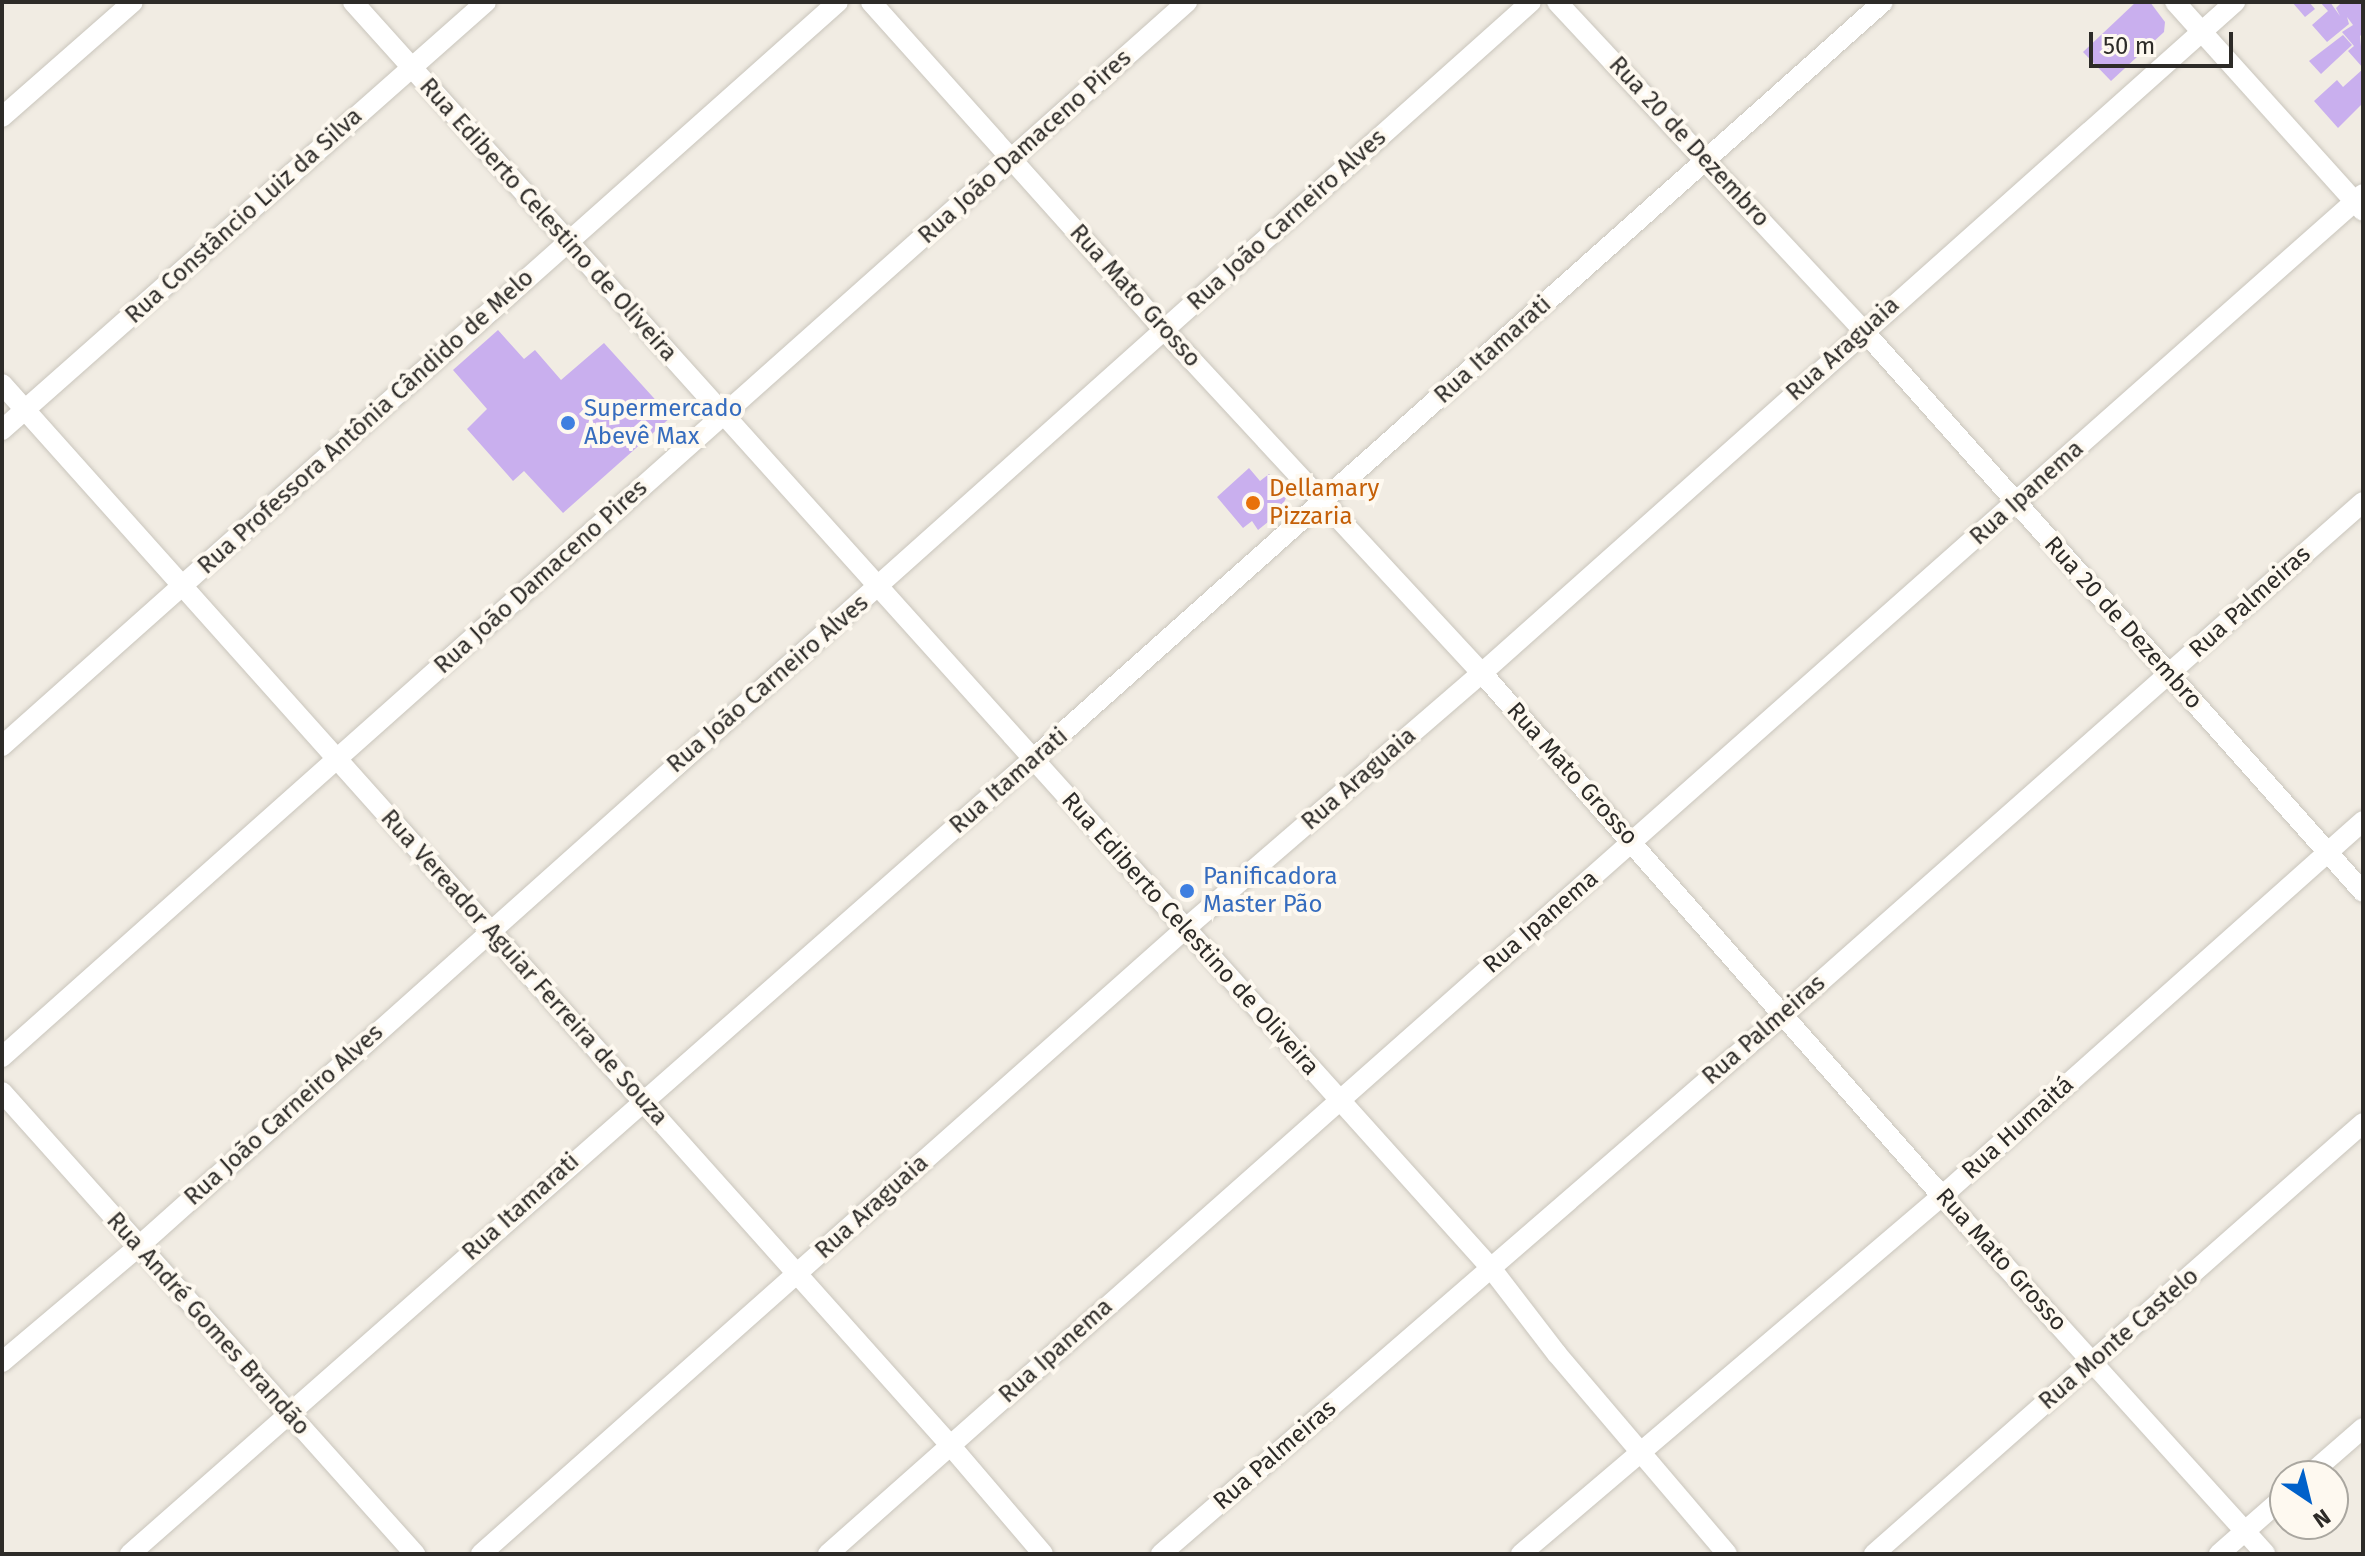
<!DOCTYPE html>
<meta charset="utf-8">
<style>
body{margin:0}
#map{position:relative;width:2365px;height:1556px;overflow:hidden;background:#f1ece3;font-family:"Fira Sans",sans-serif}
div>[style]{position:absolute}
.building>*{inset:0;background:#c9afee}
.roads{filter:drop-shadow(0 0 2px #c9c5bc) drop-shadow(0 0 2px #c9c5bc)}
.minor>*{height:20px;margin:-10px;padding:0 10px;transform-origin:10px;border-radius:10px;background:#fff}
.dots>*{width:22px;height:22px;translate:-50% -50%;box-sizing:border-box;border:4px solid #fef9f0;border-radius:50%}
span{translate:-50% -50%;white-space:nowrap;text-align:center;line-height:1.15;-webkit-text-stroke:8px #fef9f0;paint-order:stroke}
.street-label{font-size:24px;color:#2d2b28}
.shop-label{font-size:24px;color:#366cbe}
.left{translate:0 -50%;text-align:left}
.food-label{font-size:24px;color:#c56008}
.frame{position:absolute;inset:0;border:4px solid #2d2b28;pointer-events:none}
.north{position:absolute;left:2269px;top:1460px;width:80px;height:80px;box-sizing:border-box;background:#fef9f0;border:2px solid #aaa7a0;border-radius:50%;rotate:145deg;font-size:22px;font-weight:700;line-height:32px;text-align:center;color:#2d2b28}
.north::after{content:'';display:block;margin:auto;width:28px;height:36px;background:#0061ca;clip-path:polygon(50% 0,100% 100%,50% 72%,0 100%)}
.scale{position:absolute;left:2089px;top:32px;width:144px;height:36px;box-sizing:border-box;border:4px solid #2d2b28;border-top:0;padding-left:10px;font-size:24px;line-height:28px;white-space:nowrap;color:#2d2b28;-webkit-text-stroke:6px #fef9f0;paint-order:stroke}
</style>
<div id="map">
<div class="building">
<div style="clip-path:polygon(2136px 2px,2150px 2px,2165px 22px,2164px 32px,2111px 81px,2083px 52px)"></div>
<div style="clip-path:polygon(2292px 2px,2309px 2px,2315px 9px,2305px 17px)"></div>
<div style="clip-path:polygon(2320px 2px,2330px 2px,2340px 16px,2336px 8px,2342px 2px,2363px 2px,2363px 33px,2360px 36px,2363px 68px,2348px 51px,2354px 46px,2342px 32px,2353px 25px,2347px 17px,2349px 24px,2327px 42px,2312px 25px,2328px 11px)"></div>
<div style="clip-path:polygon(2343px 35px,2352px 45px,2321px 74px,2309px 61px)"></div>
<div style="clip-path:polygon(2363px 69px,2363px 103px,2338px 128px,2314px 101px,2337px 80px,2343px 87px)"></div>
<div style="clip-path:polygon(498px 330px,524px 359px,535px 350px,561px 380px,604px 343px,671px 417px,563px 513px,524px 471px,513px 481px,467px 429px,487px 409px,453px 370px)"></div>
<div style="clip-path:polygon(1249px 468px,1260px 481px,1269px 474px,1283px 488px,1286px 498px,1278px 514px,1258px 530px,1252px 521px,1243px 528px,1217px 497px)"></div>
</div>
<div class="roads">
<div class="minor">
<div style="left:353px;top:2px;width:1702px;rotate:48.05deg"></div>
<div style="left:1491px;top:1268px;width:108px;rotate:52.5deg"></div>
<div style="left:1557px;top:1354px;width:262px;rotate:49.6deg"></div>
<div style="left:871px;top:2px;width:440px;rotate:48.2deg"></div>
<div style="left:1164px;top:330px;width:468px;rotate:47.2deg"></div>
<div style="left:1482px;top:673px;width:697px;rotate:48.67deg"></div>
<div style="left:1942px;top:1196px;width:482px;rotate:47.9deg"></div>
<div style="left:1557px;top:2px;width:449px;rotate:47deg"></div>
<div style="left:1863px;top:330px;width:752px;rotate:48.34deg"></div>
<div style="left:2175px;top:2px;width:281px;rotate:48deg"></div>
<div style="left:2px;top:117px;width:174px;rotate:-41.3deg"></div>
<div style="left:2px;top:384px;width:1423px;rotate:48.22deg"></div>
<div style="left:950px;top:1445px;width:143px;rotate:49.5deg"></div>
<div style="left:2px;top:430px;width:646px;rotate:-41.49deg"></div>
<div style="left:2px;top:746px;width:1119px;rotate:-41.67deg"></div>
<div style="left:2px;top:1057px;width:1587px;rotate:-41.68deg"></div>
<div style="left:2px;top:1092px;width:620px;rotate:48.21deg"></div>
<div style="left:2px;top:1362px;width:178px;rotate:-40.2deg"></div>
<div style="left:138px;top:1247px;width:1868px;rotate:-41.79deg"></div>
<div style="left:2308px;top:1476px;width:73px;rotate:-41.1deg"></div>
<div style="left:130px;top:1554px;width:1203px;rotate:-41.36deg"></div>
<div style="left:1033px;top:759px;width:1138px;rotate:-41.69deg"></div>
<div style="left:481px;top:1554px;width:941px;rotate:-41.6deg"></div>
<div style="left:1185px;top:929px;width:392px;rotate:-40.8deg"></div>
<div style="left:1482px;top:673px;width:1009px;rotate:-41.7deg"></div>
<div style="left:828px;top:1554px;width:2051px;rotate:-41.54deg"></div>
<div style="left:1161px;top:1554px;width:824px;rotate:-40.92deg"></div>
<div style="left:1784px;top:1014px;width:773px;rotate:-41.49deg"></div>
<div style="left:1521px;top:1554px;width:553px;rotate:-40.38deg"></div>
<div style="left:1942px;top:1196px;width:564px;rotate:-41.69deg"></div>
<div style="left:1874px;top:1554px;width:652px;rotate:-41.39deg"></div>
<div style="left:2219px;top:1554px;width:88px;rotate:-41.3deg"></div>
</div>
</div>
<div class="dots">
<div style="left:568px;top:423px;background:#3f7fe0"></div>
<div style="left:1253px;top:503px;background:#e8710a"></div>
<div style="left:1187px;top:891px;background:#3f7fe0"></div>
</div>
<div class="street-label">
<span style="left:1689px;top:142px;rotate:47deg">Rua 20 de Dezembro</span>
<span style="left:1025px;top:147px;rotate:-42deg">Rua João Damaceno Pires</span>
<span style="left:244px;top:216px;rotate:-42deg">Rua Constâncio Luiz da Silva</span>
<span style="left:548px;top:220px;rotate:48deg">Rua Ediberto Celestino de Oliveira</span>
<span style="left:1287px;top:220px;rotate:-42deg">Rua João Carneiro Alves</span>
<span style="left:1135px;top:296px;rotate:48deg">Rua Mato Grosso</span>
<span style="left:1843px;top:349px;rotate:-42deg">Rua Araguaia</span>
<span style="left:1493px;top:350px;rotate:-42deg">Rua Itamarati</span>
<span style="left:366px;top:422px;rotate:-42deg">Rua Professora Antônia Cândido de Melo</span>
<span style="left:2027px;top:493px;rotate:-42deg">Rua Ipanema</span>
<span style="left:541px;top:577px;rotate:-42deg">Rua João Damaceno Pires</span>
<span style="left:2250px;top:602px;rotate:-42deg">Rua Palmeiras</span>
<span style="left:2123px;top:623px;rotate:48deg">Rua 20 de Dezembro</span>
<span style="left:768px;top:684px;rotate:-41deg">Rua João Carneiro Alves</span>
<span style="left:1572px;top:774px;rotate:48deg">Rua Mato Grosso</span>
<span style="left:1359px;top:779px;rotate:-41deg">Rua Araguaia</span>
<span style="left:1009px;top:781px;rotate:-41deg">Rua Itamarati</span>
<span style="left:1541px;top:922px;rotate:-41deg">Rua Ipanema</span>
<span style="left:1190px;top:934px;rotate:48deg">Rua Ediberto Celestino de Oliveira</span>
<span style="left:524px;top:968px;rotate:48deg">Rua Vereador Aguiar Ferreira de Souza</span>
<span style="left:1764px;top:1030px;rotate:-41deg">Rua Palmeiras</span>
<span style="left:284px;top:1115px;rotate:-42deg">Rua João Carneiro Alves</span>
<span style="left:2018px;top:1128px;rotate:-42deg">Rua Humaitá</span>
<span style="left:521px;top:1207px;rotate:-42deg">Rua Itamarati</span>
<span style="left:872px;top:1207px;rotate:-42deg">Rua Araguaia</span>
<span style="left:2001px;top:1260px;rotate:48deg">Rua Mato Grosso</span>
<span style="left:208px;top:1324px;rotate:48deg">Rua André Gomes Brandão</span>
<span style="left:2119px;top:1339px;rotate:-41deg">Rua Monte Castelo</span>
<span style="left:1056px;top:1351px;rotate:-42deg">Rua Ipanema</span>
<span style="left:1275px;top:1455px;rotate:-41deg">Rua Palmeiras</span>
</div>
<div class="shop-label">
<span class="left" style="left:584px;top:423px">Supermercado<br>Abevê Max</span>
<span class="left" style="left:1203px;top:891px">Panificadora<br>Master Pão</span>
</div>
<div class="food-label">
<span class="left" style="left:1269px;top:503px">Dellamary<br>Pizzaria</span>
</div>
<div class="frame"></div>
<div class="north">N</div>
<div class="scale">50 m</div>
</div>
